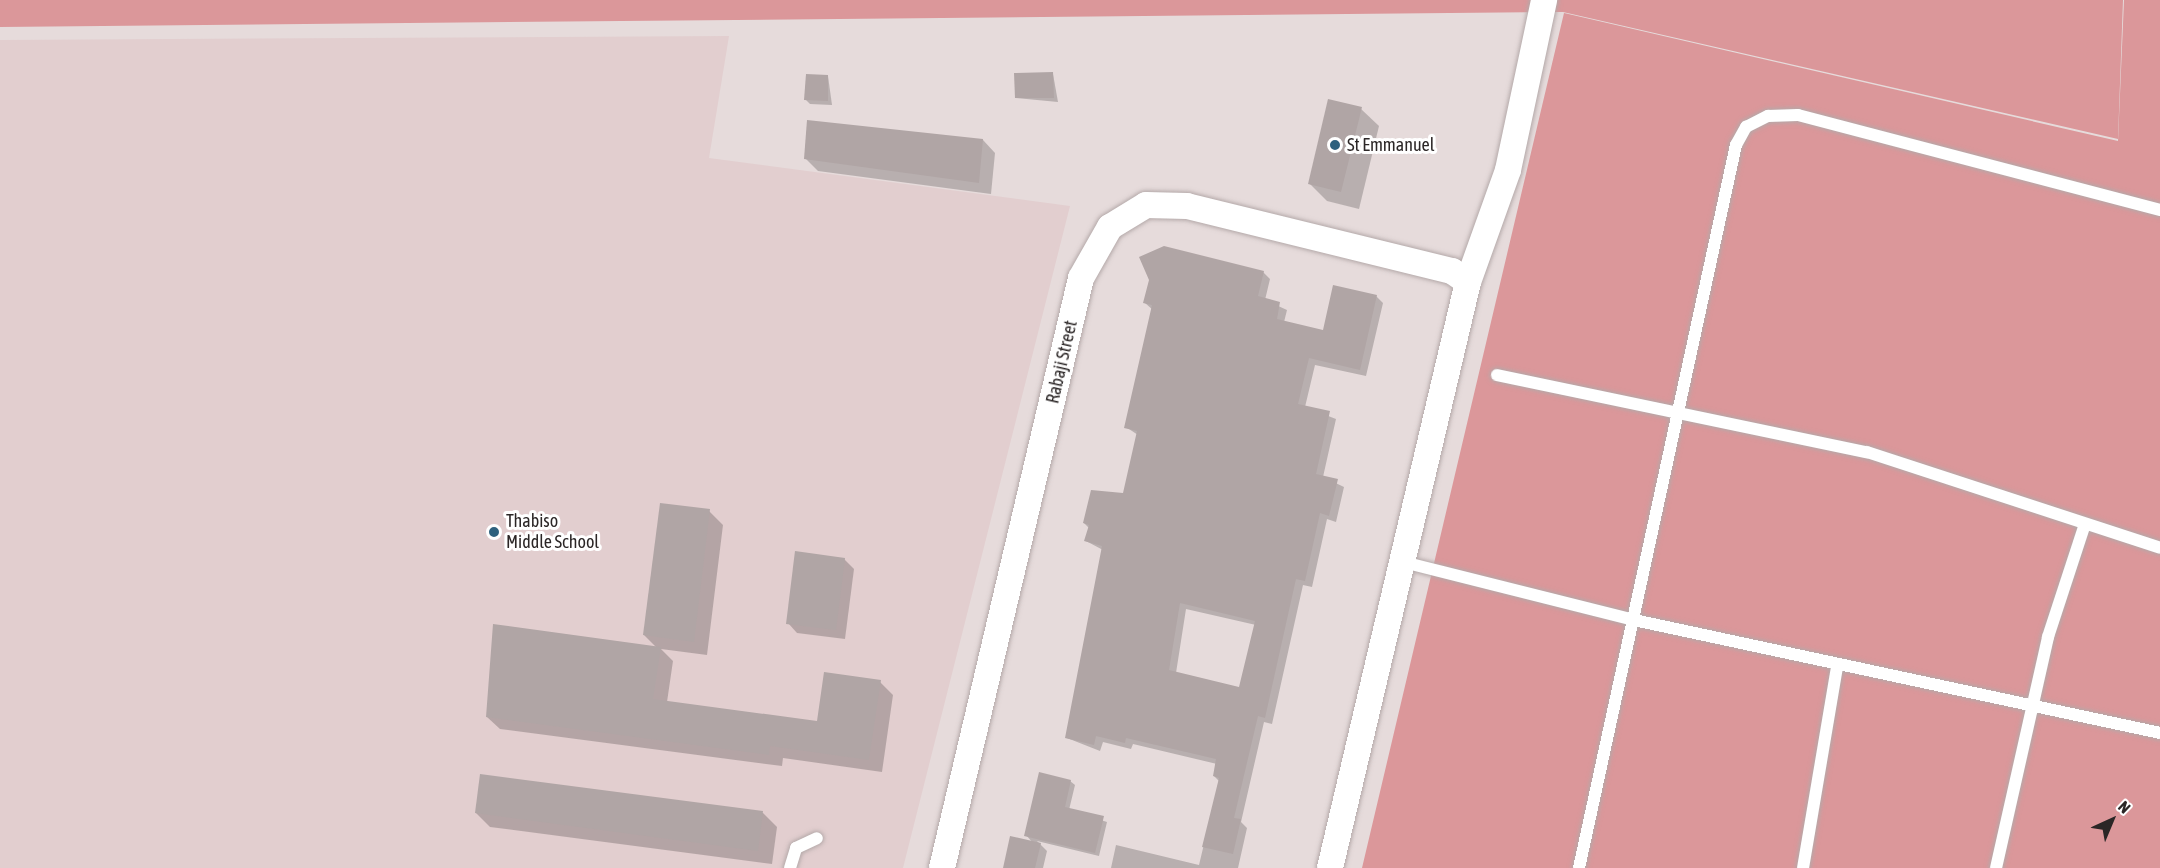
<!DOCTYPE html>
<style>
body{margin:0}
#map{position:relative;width:2160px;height:868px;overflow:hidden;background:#e6dbdb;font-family:"Asap Condensed",sans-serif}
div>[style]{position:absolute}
.built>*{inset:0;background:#e2cecf}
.green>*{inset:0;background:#db979a}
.shadow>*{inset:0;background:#0003}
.building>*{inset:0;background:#b0a5a5}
.roads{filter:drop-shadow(0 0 2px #b4a9a9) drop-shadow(0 0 2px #b4a9a9)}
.lane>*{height:12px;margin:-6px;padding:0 6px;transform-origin:6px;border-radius:6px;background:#fff}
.street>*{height:26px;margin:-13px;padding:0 13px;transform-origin:13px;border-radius:13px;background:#fff}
.dots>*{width:16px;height:16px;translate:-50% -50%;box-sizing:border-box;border:3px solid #fff;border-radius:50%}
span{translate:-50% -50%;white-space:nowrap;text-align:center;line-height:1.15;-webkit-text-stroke:6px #fff;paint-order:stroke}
.poi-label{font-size:18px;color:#2b2626}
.left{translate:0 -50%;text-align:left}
.street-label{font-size:18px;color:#2b2626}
.north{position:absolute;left:2082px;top:790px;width:60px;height:60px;-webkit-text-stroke:4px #fff;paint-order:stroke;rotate:44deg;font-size:16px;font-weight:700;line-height:24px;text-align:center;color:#2b2626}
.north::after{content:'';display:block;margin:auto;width:21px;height:27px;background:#2b2626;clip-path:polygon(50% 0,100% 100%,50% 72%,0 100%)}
</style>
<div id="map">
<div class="built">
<div style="clip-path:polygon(729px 36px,709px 158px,1070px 206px,903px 868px,0 868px,0 40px)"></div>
</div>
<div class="green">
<div style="clip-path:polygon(0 0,2123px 0,2118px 139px,1563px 12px,0 27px)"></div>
<div style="clip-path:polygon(2124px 0,2160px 0,2160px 868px,1362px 868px,1564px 13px,2118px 141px)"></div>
</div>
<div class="shadow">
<div style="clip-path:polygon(1053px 74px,1058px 102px,1016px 98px)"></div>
<div style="clip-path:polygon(828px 76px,832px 105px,810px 104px,806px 100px)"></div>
<div style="clip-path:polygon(1361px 109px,1379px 126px,1359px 209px,1327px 201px,1309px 183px)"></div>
<div style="clip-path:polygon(983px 140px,995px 153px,991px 194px,818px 171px,805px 158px)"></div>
<div style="clip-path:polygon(evenodd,1263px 272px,1270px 279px,1265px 300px,1287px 310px,1284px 322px,1324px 332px,1376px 296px,1383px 303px,1366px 376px,1315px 365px,1305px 407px,1336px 419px,1323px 477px,1344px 487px,1336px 522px,1327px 519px,1312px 587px,1303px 585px,1272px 724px,1264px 722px,1241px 822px,1247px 828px,1238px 868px,1111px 868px,1116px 845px,1199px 865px,1219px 781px,1214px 776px,1217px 764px,1133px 744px,1131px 749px,1103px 742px,1100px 751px,1067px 738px,1103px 550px,1086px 541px,1089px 528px,1084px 523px,1124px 495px,1138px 435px,1126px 427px,1153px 310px,1145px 303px,1263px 272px,1186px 609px,1256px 625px,1240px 689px,1176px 673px,1186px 609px)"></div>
<div style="clip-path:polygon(709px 511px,723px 525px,707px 655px,661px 649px,673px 661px,667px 702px,819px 722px,880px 682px,893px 695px,882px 772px,783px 758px,782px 766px,500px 729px,487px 717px,657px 648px,644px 635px)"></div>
<div style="clip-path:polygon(844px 559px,854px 569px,845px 639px,797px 633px,788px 623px)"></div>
<div style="clip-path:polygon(1070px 781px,1075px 785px,1069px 810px,1107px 822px,1099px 856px,1037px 841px,1047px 851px,1043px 868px,1004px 868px,1033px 843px,1026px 835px)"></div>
<div style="clip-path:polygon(476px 813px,763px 813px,777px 827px,772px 864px,490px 827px)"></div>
</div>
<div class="building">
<div style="clip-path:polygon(1053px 72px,1054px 98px,1015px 98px,1014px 73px)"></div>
<div style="clip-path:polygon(806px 74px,828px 75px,828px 101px,804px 100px)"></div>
<div style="clip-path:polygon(1328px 99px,1362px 107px,1341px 192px,1308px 184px)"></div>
<div style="clip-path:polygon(807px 120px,983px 139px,979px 183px,804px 159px)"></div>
<div style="clip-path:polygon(evenodd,1164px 246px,1264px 271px,1258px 296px,1280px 302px,1277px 319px,1323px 330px,1333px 285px,1377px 295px,1360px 370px,1309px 358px,1298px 404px,1330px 411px,1316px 474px,1338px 479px,1329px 516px,1320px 513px,1305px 581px,1296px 579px,1265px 718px,1258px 716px,1234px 818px,1241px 819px,1233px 854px,1202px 847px,1219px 778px,1213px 776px,1216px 759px,1126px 738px,1125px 743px,1096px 736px,1094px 745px,1065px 738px,1102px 546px,1084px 541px,1089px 525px,1083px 523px,1091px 490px,1123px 493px,1137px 431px,1124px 428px,1152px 305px,1143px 303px,1149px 280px,1139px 257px,1164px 246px,1180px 603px,1255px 621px,1239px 687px,1169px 670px,1180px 603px)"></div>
<div style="clip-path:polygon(660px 503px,710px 509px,694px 642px,643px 635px)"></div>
<div style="clip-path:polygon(795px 551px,845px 558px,836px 630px,786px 624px)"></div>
<div style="clip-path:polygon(493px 624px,661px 647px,653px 699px,817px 721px,824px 672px,881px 680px,869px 760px,770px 746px,769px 755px,486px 717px)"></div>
<div style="clip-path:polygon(1039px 772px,1071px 780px,1065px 807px,1104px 816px,1095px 853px,1024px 836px)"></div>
<div style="clip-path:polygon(480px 774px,763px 811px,758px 851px,475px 813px)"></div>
<div style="clip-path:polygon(1010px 836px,1041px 843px,1035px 868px,1003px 868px)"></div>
</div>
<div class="roads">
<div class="lane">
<div style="left:1497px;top:375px;width:378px;rotate:11.8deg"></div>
<div style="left:1867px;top:452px;width:308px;rotate:18.1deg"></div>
<div style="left:1403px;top:562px;width:238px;rotate:14.1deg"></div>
<div style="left:1634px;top:620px;width:538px;rotate:12.12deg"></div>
<div style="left:790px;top:868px;width:21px;rotate:-73deg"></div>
<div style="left:796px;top:848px;width:23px;rotate:-25deg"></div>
<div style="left:1579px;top:868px;width:740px;rotate:-77.75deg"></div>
<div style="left:1736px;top:145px;width:21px;rotate:-61deg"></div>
<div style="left:1746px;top:127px;width:25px;rotate:-27deg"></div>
<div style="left:1768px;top:116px;width:30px;rotate:-2deg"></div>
<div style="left:1798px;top:115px;width:374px;rotate:14.7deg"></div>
<div style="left:1803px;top:868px;width:205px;rotate:-80.4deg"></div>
<div style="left:1996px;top:868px;width:237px;rotate:-77.3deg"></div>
<div style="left:2048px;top:637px;width:116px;rotate:-71.9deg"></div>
</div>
<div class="street">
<div style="left:942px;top:868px;width:606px;rotate:-76.74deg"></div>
<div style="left:1081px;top:278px;width:59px;rotate:-60.4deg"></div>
<div style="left:1110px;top:227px;width:42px;rotate:-31.4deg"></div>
<div style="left:1146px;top:205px;width:41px;rotate:1.4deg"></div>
<div style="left:1187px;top:206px;width:273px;rotate:13.8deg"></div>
<div style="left:1452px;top:271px;width:19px;rotate:35deg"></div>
<div style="left:1330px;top:868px;width:602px;rotate:-76.75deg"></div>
<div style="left:1468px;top:282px;width:119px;rotate:-70.3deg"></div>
<div style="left:1508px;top:170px;width:174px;rotate:-78deg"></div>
</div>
</div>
<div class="dots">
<div style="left:1335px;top:145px;background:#2e617e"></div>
<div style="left:494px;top:532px;background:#2e617e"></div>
</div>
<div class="poi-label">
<span class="left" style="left:1347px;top:145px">St Emmanuel</span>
<span class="left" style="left:506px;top:532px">Thabiso<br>Middle School</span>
</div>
<div class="street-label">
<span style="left:1062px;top:362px;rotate:-77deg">Rabaji Street</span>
</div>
<div class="north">N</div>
</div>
